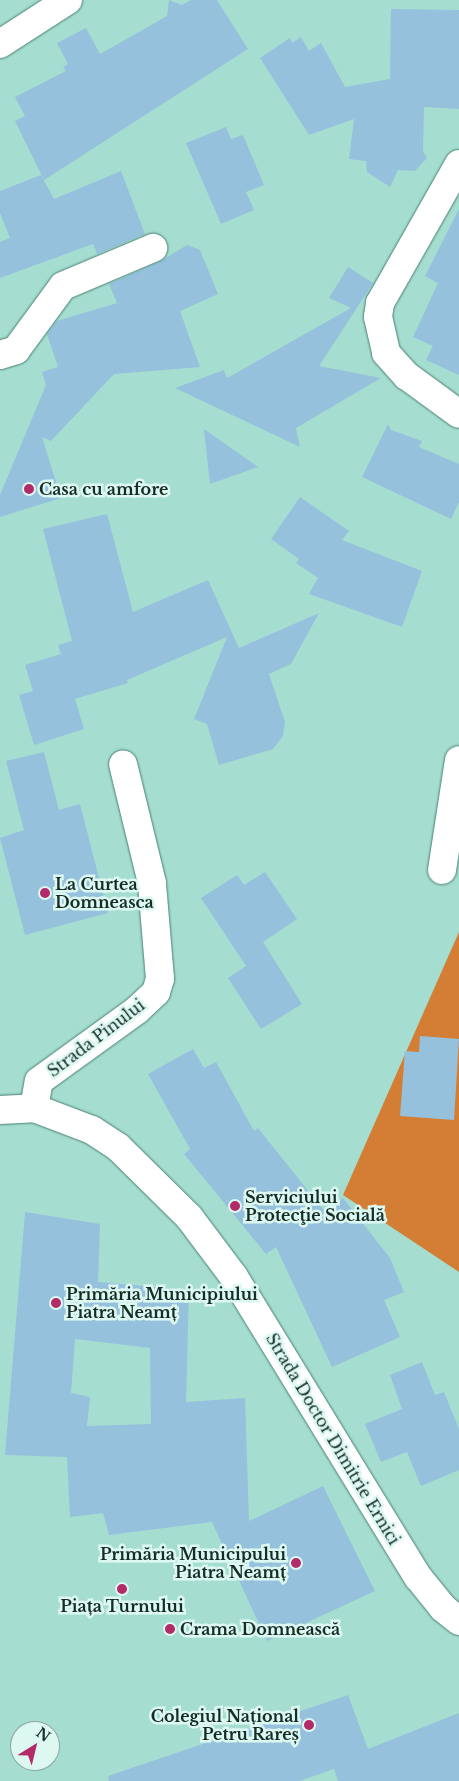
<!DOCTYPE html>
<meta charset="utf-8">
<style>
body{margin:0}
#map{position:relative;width:459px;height:1781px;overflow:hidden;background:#a5ded0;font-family:"Libre Baskerville",serif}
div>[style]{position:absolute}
.forest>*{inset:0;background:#d47e35}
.building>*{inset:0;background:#95c1dd}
.roads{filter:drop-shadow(0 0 1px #4b8174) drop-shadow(0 0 1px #4b8174)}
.street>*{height:28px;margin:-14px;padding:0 14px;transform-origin:14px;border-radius:14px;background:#fff}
.dots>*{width:14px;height:14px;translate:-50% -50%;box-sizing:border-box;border:2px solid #dcf8f1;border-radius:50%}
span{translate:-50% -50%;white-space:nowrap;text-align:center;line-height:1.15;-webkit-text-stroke:5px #dcf8f1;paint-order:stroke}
.poi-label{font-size:16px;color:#152c27;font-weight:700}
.left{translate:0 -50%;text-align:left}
.right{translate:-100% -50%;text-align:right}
.street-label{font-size:16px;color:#152c27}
.north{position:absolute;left:10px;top:1721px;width:50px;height:50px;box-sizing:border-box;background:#dcf8f1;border:1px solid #8ca6a0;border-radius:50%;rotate:36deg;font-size:14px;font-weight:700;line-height:20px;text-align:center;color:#152c27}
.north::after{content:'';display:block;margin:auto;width:18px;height:22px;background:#b32a69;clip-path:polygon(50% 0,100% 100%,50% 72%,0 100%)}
</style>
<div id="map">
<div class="forest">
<div style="clip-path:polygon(459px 932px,459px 1272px,343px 1195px)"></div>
</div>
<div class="building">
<div style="clip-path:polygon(169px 0,182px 5px,191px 0,217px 0,248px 49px,44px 180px,15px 121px,25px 116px,15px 97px,66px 71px,63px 67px,68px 64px,57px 43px,86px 28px,100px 54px,167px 16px)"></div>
<div style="clip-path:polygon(391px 9px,459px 10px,459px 109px,424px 107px,423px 151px,427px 158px,415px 171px,398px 170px,390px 187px,367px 172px,366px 161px,349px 159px,354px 119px,309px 135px,260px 58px,290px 38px,292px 43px,301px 37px,309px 51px,321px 43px,345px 87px,390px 79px)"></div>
<div style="clip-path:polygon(226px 127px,231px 139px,243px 135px,264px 185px,246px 192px,254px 210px,221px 224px,186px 143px)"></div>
<div style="clip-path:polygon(121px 171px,145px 234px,97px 254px,93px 244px,0 278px,0 242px,10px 238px,0 213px,0 191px,41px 175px,54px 199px)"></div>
<div style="clip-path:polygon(459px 209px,459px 375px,426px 360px,433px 346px,413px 337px,438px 283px,425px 276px)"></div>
<div style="clip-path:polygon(187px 245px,200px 250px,218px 294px,180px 311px,200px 367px,114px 374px,51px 441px,42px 437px,61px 498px,0 517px,0 495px,46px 385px,42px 372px,58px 367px,47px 334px,57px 321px,117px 303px,109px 284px,159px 262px)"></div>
<div style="clip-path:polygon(348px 267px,373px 283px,319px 366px,381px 378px,296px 428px,300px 447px,175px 388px,224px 370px,227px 378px,351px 308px,329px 298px)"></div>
<div style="clip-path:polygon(388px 424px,391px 430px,422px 441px,419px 447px,459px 464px,459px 502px,451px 519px,362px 477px)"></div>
<div style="clip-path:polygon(204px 429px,258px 467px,210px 484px)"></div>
<div style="clip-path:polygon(300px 497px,349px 531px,342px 540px,422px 571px,402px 627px,309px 594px,318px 578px,296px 563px,299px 559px,271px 539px)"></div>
<div style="clip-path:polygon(107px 514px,133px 612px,208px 580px,239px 648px,319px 613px,291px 664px,269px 674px,285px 722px,283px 736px,273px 749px,219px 765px,207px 724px,194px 719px,227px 637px,127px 680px,128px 683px,75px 699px,84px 729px,34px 745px,19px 695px,33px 691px,25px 665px,61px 654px,58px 645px,72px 641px,43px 529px)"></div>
<div style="clip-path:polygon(44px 752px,59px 810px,80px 804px,108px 913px,25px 935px,0 838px,24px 830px,6px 761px)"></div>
<div style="clip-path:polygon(265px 872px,297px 919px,263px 942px,302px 1004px,261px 1029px,228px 978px,246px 966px,201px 898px,237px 875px,244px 885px)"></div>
<div style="clip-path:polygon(420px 1036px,459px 1039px,454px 1120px,400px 1116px,405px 1051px,419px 1052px)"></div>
<div style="clip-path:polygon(193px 1049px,204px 1068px,216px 1062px,254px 1131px,258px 1128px,325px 1212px,343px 1198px,390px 1258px,404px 1292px,384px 1300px,400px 1337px,332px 1367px,276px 1247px,266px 1254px,184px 1154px,190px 1149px,148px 1074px)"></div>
<div style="clip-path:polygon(evenodd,25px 1212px,100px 1224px,98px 1282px,189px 1290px,186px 1402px,245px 1398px,249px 1521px,323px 1486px,375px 1591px,267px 1641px,212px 1522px,109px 1535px,103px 1513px,70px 1517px,67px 1457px,5px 1455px,25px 1212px,75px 1339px,150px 1348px,151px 1424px,87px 1426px,90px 1397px,71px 1393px,75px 1339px)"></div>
<div style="clip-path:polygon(422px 1362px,435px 1395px,444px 1392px,459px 1429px,459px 1470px,421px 1486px,407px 1452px,381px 1462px,365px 1424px,402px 1409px,390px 1375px)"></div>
<div style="clip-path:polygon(348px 1695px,368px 1749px,459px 1713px,459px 1781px,338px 1781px,334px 1769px,300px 1781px,109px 1781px,108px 1776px)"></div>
</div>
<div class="roads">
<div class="street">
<div style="left:0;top:44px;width:81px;rotate:-32.9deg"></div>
<div style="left:459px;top:164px;width:160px;rotate:119.6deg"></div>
<div style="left:380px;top:303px;width:14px;rotate:98deg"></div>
<div style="left:378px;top:317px;width:37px;rotate:77deg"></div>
<div style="left:386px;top:353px;width:31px;rotate:48deg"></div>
<div style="left:407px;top:376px;width:64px;rotate:36.2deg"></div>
<div style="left:0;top:355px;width:17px;rotate:-17deg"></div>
<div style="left:16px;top:350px;width:79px;rotate:-53.7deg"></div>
<div style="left:63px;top:286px;width:98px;rotate:-22.9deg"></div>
<div style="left:442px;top:870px;width:111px;rotate:-81.2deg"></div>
<div style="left:34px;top:1108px;width:27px;rotate:-80deg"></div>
<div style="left:39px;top:1081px;width:121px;rotate:-35.9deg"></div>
<div style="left:137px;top:1010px;width:26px;rotate:-43deg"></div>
<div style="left:156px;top:992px;width:14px;rotate:-73deg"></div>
<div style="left:160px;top:979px;width:96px;rotate:-94.8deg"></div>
<div style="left:152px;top:883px;width:122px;rotate:-103.7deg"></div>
<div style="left:0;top:1110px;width:34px;rotate:-3deg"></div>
<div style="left:34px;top:1108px;width:62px;rotate:20.8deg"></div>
<div style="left:92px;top:1130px;width:31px;rotate:33deg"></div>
<div style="left:118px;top:1147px;width:100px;rotate:44.6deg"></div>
<div style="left:189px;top:1217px;width:75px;rotate:53.1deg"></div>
<div style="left:234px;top:1277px;width:352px;rotate:58.5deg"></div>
<div style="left:418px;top:1577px;width:40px;rotate:51deg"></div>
<div style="left:443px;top:1608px;width:21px;rotate:39deg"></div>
</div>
</div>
<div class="dots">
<div style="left:29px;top:489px;background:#b32a69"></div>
<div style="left:45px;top:893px;background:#b32a69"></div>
<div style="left:235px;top:1206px;background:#b32a69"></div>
<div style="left:56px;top:1303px;background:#b32a69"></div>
<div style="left:296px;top:1563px;background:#b32a69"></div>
<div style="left:122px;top:1589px;background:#b32a69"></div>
<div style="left:170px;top:1629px;background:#b32a69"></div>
<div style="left:309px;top:1725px;background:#b32a69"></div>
</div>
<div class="poi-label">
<span class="left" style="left:39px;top:489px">Casa cu amfore</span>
<span class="left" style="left:55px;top:893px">La Curtea<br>Domneasca</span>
<span class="left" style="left:245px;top:1206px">Serviciului<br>Protecţie Socială</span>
<span class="left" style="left:66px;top:1303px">Primăria Municipiului<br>Piatra Neamț</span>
<span class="right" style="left:286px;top:1563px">Primăria Municipului<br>Piatra Neamț</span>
<span style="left:122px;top:1606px">Piața Turnului</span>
<span class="left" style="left:180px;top:1629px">Crama Domnească</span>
<span class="right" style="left:299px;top:1725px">Colegiul Național<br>Petru Rareș</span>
</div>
<div class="street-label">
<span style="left:96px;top:1038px;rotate:-37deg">Strada Pinului</span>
<span style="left:333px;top:1439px;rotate:59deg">Strada Doctor Dimitrie Ernici</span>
</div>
<div class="north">N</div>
</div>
